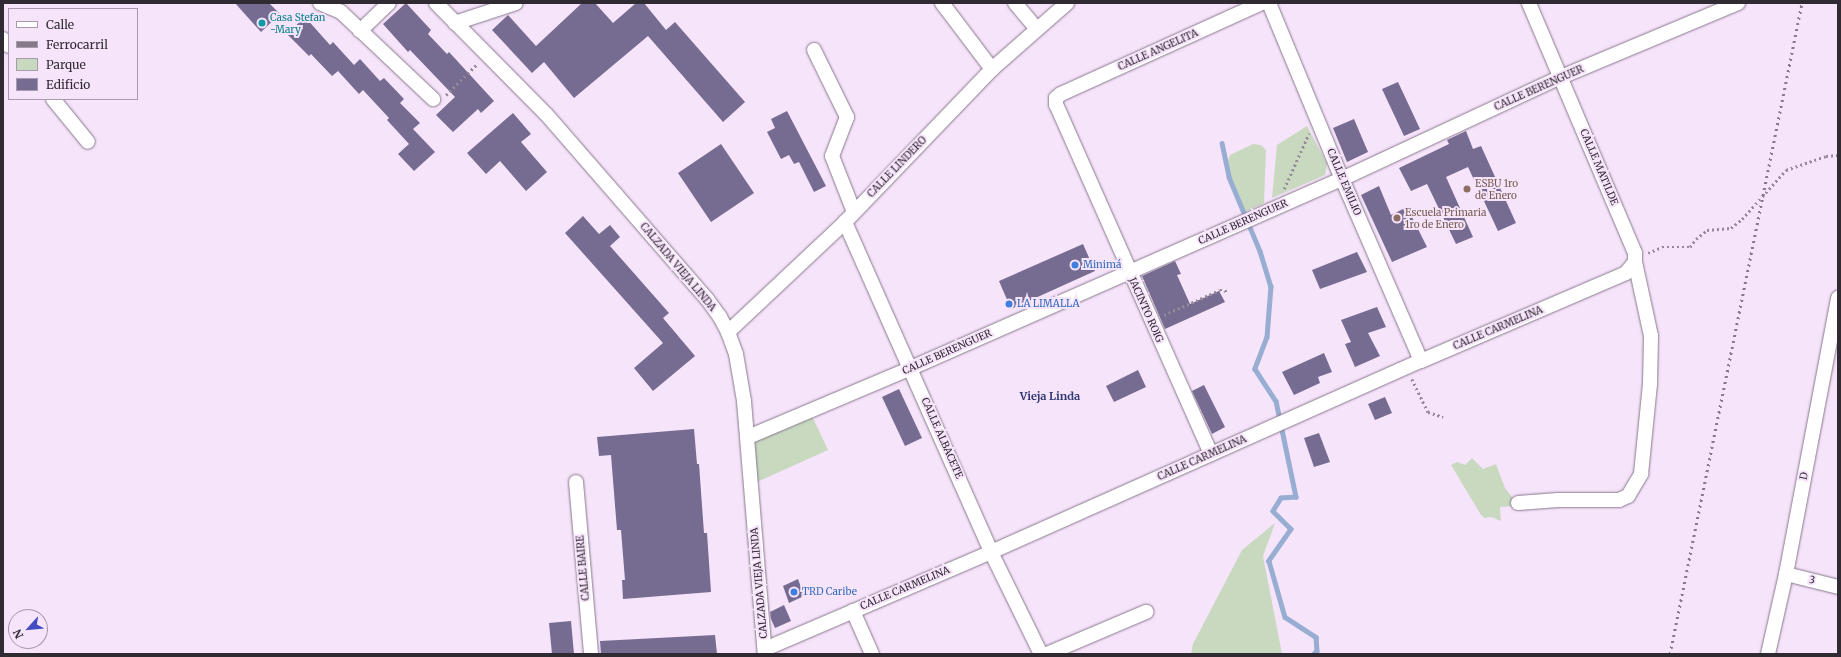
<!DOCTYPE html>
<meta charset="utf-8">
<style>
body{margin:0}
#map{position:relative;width:1841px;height:657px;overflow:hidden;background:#f6e4fa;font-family:Merriweather,serif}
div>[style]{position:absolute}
.green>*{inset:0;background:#c8d9c0}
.stream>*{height:4.5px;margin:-2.25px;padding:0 2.25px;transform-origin:2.25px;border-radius:2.25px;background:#97add2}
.building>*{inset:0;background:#766b91}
.path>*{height:2.5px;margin-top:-1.25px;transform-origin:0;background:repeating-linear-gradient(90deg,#968a99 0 2px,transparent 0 5px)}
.roads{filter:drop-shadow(0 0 1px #87788c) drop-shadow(0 0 1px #87788c)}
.minor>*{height:14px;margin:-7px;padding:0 7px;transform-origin:7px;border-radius:7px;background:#fff}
.rail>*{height:3px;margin-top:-1.5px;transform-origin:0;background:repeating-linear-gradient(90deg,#857a88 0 2px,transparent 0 6px)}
.dots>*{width:11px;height:11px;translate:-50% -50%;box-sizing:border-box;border:2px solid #f6e4fa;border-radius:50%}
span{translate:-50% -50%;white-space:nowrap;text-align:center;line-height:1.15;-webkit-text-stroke:4px #f6e4fa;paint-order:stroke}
.culture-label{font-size:10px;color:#0d838f}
.left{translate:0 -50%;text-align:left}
.street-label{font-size:10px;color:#302a32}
.education-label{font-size:10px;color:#785e54}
.shop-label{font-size:10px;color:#366cbe}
.neighbourhood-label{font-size:11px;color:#2f3872;font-weight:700}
.frame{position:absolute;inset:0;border:4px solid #302a32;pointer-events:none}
.legend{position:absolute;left:8px;top:8px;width:130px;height:92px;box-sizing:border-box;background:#f6e4fa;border:1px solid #a79aaa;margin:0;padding:5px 7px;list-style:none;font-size:12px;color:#302a32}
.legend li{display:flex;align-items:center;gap:8px;height:20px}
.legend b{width:20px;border:1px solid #a79aaa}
.north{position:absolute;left:8px;top:609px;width:40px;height:40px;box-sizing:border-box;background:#f6e4fa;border:1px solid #a79aaa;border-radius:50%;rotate:243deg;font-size:11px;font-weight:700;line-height:16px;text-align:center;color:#302a32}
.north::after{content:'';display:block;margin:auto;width:14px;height:18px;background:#424bbf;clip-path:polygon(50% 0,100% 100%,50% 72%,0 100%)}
</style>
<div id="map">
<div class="green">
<div style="clip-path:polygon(1307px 126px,1327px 164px,1325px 175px,1272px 198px,1277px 145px)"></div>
<div style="clip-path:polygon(1253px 144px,1261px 145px,1266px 150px,1264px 203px,1245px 212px,1232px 181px,1228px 160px,1230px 155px)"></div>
<div style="clip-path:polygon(812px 416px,828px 450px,757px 482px,752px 442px)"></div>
<div style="clip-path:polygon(1472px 458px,1483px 469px,1496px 464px,1505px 488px,1516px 502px,1515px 506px,1500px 507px,1501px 521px,1491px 517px,1485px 518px,1481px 515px,1451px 465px,1457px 462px,1465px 465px)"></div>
<div style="clip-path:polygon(1275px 523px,1263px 556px,1282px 654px,1191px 654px,1193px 644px,1242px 550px)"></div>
</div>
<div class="stream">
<div style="left:1222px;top:143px;width:35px;rotate:78deg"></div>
<div style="left:1229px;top:177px;width:80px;rotate:67.3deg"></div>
<div style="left:1260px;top:251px;width:37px;rotate:73deg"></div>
<div style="left:1271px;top:286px;width:51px;rotate:94.5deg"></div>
<div style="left:1267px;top:337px;width:34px;rotate:111deg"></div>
<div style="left:1255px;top:369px;width:38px;rotate:57deg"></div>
<div style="left:1276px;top:401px;width:98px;rotate:78.2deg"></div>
<div style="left:1296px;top:497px;width:15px;rotate:176deg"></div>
<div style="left:1281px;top:498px;width:15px;rotate:122deg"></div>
<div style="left:1273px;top:511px;width:25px;rotate:45deg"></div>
<div style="left:1291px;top:529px;width:39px;rotate:125deg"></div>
<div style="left:1269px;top:561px;width:58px;rotate:74.1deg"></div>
<div style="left:1285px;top:617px;width:37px;rotate:33deg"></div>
<div style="left:1316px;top:637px;width:14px;rotate:86deg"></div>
<div style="left:1317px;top:651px;width:4px;rotate:135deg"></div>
</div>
<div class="building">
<div style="clip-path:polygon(235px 3px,269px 3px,280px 14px,261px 32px)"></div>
<div style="clip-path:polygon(406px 3px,431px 30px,428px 34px,447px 54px,449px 52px,494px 101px,481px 113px,478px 109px,453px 132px,436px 115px,455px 97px,410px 50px,408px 52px,383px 24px)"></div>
<div style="clip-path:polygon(582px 3px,595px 3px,613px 23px,636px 3px,644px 3px,666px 30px,675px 22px,745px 102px,723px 122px,648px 36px,574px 98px,544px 62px,532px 73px,492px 30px,508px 15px,536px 46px)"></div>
<div style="clip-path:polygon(305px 17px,330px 45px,333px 42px,354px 65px,360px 59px,380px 81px,384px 78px,404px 99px,400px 103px,420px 123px,413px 129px,435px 152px,414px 171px,398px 154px,409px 144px,387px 120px,389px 118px,363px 90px,359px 94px,338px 71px,332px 76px,311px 54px,309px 56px,287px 34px)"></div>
<div style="clip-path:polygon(1398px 82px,1420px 129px,1404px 136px,1382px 89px)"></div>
<div style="clip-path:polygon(787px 111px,826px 186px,814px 192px,799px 162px,794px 164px,789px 155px,781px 159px,767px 132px,775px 128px,771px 119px)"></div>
<div style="clip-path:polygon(513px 113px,531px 134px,521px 142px,547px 172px,526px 191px,500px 161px,486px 174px,467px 153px)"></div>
<div style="clip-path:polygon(1354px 119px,1368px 152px,1347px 162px,1333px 128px)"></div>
<div style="clip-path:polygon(1466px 131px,1473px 149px,1481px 146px,1516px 223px,1498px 231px,1468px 167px,1446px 177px,1473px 237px,1456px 244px,1427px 184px,1411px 191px,1399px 168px,1449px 144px,1447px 140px)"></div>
<div style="clip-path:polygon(721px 144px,754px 193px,711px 222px,678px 173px)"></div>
<div style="clip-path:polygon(1379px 186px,1391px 215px,1407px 207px,1427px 247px,1392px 262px,1361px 195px)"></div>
<div style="clip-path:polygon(583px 216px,599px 234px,610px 225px,620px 237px,610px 246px,669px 313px,663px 318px,695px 356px,653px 391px,634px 368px,663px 343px,565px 233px)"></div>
<div style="clip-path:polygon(1083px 244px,1095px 271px,1011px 309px,999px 281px)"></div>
<div style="clip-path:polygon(1357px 252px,1367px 272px,1320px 289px,1312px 270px)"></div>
<div style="clip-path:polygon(1175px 261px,1181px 274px,1177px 275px,1190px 304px,1219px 291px,1225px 302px,1165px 329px,1142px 276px)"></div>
<div style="clip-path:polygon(1377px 307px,1386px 327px,1368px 333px,1380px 356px,1355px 367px,1345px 344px,1351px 342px,1341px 320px)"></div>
<div style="clip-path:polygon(1324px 353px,1332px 372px,1318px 377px,1320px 383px,1294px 395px,1282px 372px)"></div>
<div style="clip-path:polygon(1138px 370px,1146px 387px,1114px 402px,1106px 386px)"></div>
<div style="clip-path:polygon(1204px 385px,1225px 427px,1212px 434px,1192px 391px)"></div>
<div style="clip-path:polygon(899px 389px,922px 438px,905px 446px,882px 397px)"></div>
<div style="clip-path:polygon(1385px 397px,1392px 413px,1375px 420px,1368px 404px)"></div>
<div style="clip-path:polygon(694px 429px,697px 464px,699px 464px,704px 533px,707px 533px,711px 592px,623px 599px,622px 580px,625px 580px,621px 530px,617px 530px,611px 455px,599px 456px,597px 437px)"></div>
<div style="clip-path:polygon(1319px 433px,1330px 462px,1314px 467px,1304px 438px)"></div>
<div style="clip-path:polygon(798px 579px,804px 596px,789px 603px,783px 586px)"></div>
<div style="clip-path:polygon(784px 605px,791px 621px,775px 628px,771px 619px,770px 612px)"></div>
<div style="clip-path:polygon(571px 621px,574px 654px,552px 654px,549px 623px)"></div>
<div style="clip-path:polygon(715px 635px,717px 654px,601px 654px,600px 641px)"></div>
</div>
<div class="path">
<div style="left:446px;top:95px;width:45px;rotate:-45deg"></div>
<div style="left:1284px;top:189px;width:61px;rotate:-65.9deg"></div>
<div style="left:1648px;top:253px;width:15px;rotate:-23deg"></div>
<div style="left:1662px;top:247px;width:28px"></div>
<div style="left:1690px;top:247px;width:10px;rotate:-53deg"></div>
<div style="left:1696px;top:239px;width:14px;rotate:-39deg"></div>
<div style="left:1707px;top:230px;width:24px;rotate:-5deg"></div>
<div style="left:1731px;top:228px;width:14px;rotate:-39deg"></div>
<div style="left:1742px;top:219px;width:66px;rotate:-48.1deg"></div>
<div style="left:1786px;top:170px;width:42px;rotate:-19.3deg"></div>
<div style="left:1826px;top:156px;width:12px;rotate:-5deg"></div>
<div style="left:1164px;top:315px;width:61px;rotate:-24.1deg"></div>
<div style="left:1220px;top:290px;width:5px"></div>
<div style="left:1225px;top:290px;width:4px;rotate:56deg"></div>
<div style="left:1412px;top:379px;width:37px;rotate:64deg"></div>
<div style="left:1428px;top:412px;width:16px;rotate:18deg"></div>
</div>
<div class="roads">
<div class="minor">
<div style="left:320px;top:3px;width:23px;rotate:23deg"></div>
<div style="left:341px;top:12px;width:127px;rotate:43.4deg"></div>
<div style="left:436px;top:3px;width:156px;rotate:45.3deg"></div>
<div style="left:546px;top:114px;width:245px;rotate:49deg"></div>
<div style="left:707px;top:299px;width:22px;rotate:54deg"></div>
<div style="left:720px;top:317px;width:17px;rotate:62deg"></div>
<div style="left:728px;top:332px;width:23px;rotate:70deg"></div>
<div style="left:736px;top:354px;width:48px;rotate:80.3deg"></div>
<div style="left:744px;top:401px;width:254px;rotate:85.3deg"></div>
<div style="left:942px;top:3px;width:83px;rotate:52.9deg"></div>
<div style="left:1015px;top:3px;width:34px;rotate:50deg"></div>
<div style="left:1269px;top:3px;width:191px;rotate:67.5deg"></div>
<div style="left:1342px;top:179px;width:198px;rotate:66.5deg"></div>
<div style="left:455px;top:23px;width:64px;rotate:-18.2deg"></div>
<div style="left:360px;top:31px;width:40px;rotate:-44deg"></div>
<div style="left:3px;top:39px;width:9px;rotate:49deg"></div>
<div style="left:814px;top:50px;width:75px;rotate:63.8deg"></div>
<div style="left:847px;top:117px;width:42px;rotate:111deg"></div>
<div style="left:832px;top:156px;width:60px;rotate:68.6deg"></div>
<div style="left:53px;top:99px;width:55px;rotate:50.9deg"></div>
<div style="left:845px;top:222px;width:361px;rotate:66.1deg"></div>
<div style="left:991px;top:552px;width:114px;rotate:63.9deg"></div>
<div style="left:728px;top:332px;width:161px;rotate:-43.2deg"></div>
<div style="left:845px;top:222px;width:212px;rotate:-46.1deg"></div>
<div style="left:992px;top:69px;width:100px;rotate:-41.3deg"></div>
<div style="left:748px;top:437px;width:177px;rotate:-22.9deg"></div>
<div style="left:911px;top:368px;width:471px;rotate:-23.7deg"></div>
<div style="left:1342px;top:179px;width:242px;rotate:-25deg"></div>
<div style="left:1561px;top:77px;width:192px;rotate:-22.7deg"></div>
<div style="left:1211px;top:454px;width:382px;rotate:-113.9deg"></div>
<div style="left:1056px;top:105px;width:7px;rotate:-90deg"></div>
<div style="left:1056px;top:98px;width:6px;rotate:-39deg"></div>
<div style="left:1061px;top:94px;width:221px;rotate:-24.4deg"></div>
<div style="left:576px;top:482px;width:173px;rotate:85deg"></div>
<div style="left:1518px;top:503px;width:40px;rotate:-4.3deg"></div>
<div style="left:1558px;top:500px;width:61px"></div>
<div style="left:1619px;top:500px;width:10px;rotate:-24deg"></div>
<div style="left:1628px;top:496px;width:26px;rotate:-59deg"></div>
<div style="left:1641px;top:474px;width:90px;rotate:-84.3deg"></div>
<div style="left:1650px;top:384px;width:48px;rotate:-88.8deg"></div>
<div style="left:1651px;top:336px;width:76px;rotate:-102.2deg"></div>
<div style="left:1635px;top:262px;width:9px;rotate:-90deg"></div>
<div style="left:1635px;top:253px;width:272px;rotate:-113deg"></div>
<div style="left:1786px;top:574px;width:54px;rotate:14deg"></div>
<div style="left:853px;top:611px;width:47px;rotate:66.2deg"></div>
<div style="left:765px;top:649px;width:246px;rotate:-23.2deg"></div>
<div style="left:991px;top:552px;width:471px;rotate:-24deg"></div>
<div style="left:1421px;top:361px;width:223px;rotate:-23.2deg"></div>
<div style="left:1626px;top:273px;width:14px;rotate:-51deg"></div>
<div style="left:1047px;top:654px;width:108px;rotate:-23deg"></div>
<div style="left:1768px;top:654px;width:82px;rotate:-77.3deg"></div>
<div style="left:1786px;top:574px;width:281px;rotate:-79.3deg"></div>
</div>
</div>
<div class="rail">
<div style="left:1670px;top:654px;width:664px;rotate:-78.54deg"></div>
</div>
<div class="dots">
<div style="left:262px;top:23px;background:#0f9aa8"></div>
<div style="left:1467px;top:189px;background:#8d6e63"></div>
<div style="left:1397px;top:218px;background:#8d6e63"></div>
<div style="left:1075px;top:265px;background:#3f7fe0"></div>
<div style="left:1009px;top:304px;background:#3f7fe0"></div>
<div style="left:794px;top:592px;background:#3f7fe0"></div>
</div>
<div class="culture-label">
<span class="left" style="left:270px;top:23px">Casa Stefan<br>-Mary</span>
</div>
<div class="street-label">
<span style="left:1158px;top:50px;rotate:-24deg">CALLE ANGELITA</span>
<span style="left:1539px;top:88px;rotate:-24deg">CALLE BERENGUER</span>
<span style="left:897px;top:167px;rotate:-46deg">CALLE LINDERO</span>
<span style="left:1599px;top:167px;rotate:67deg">CALLE MATILDE</span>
<span style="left:1344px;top:182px;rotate:67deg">CALLE EMILIO</span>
<span style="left:1243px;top:222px;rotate:-24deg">CALLE BERENGUER</span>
<span style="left:678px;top:267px;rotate:50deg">CALZADA VIEJA LINDA</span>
<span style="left:1146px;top:310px;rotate:66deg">JACINTO ROIG</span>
<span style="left:1498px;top:328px;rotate:-23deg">CALLE CARMELINA</span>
<span style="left:947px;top:352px;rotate:-24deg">CALLE BERENGUER</span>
<span style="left:942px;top:438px;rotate:66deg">CALLE ALBACETE</span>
<span style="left:1202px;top:458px;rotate:-24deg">CALLE CARMELINA</span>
<span style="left:1804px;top:476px;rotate:-79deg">D</span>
<span style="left:583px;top:568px;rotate:-95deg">CALLE BAIRE</span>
<span style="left:1812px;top:580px;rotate:14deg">3</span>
<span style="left:759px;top:583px;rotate:-95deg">CALZADA VIEJA LINDA</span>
<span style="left:905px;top:588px;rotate:-23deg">CALLE CARMELINA</span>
</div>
<div class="education-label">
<span class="left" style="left:1475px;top:189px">ESBU 1ro<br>de Enero</span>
<span class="left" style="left:1405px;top:218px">Escuela Primaria<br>1ro de Enero</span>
</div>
<div class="shop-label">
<span class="left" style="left:1083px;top:265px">Minimá</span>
<span class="left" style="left:1017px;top:304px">LA LIMALLA</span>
<span class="left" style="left:802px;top:592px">TRD Caribe</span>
</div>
<div class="neighbourhood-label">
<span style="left:1050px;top:396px">Vieja Linda</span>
</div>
<div class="frame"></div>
<ul class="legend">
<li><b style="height:5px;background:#fff"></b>Calle</li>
<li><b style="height:5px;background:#857a88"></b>Ferrocarril</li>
<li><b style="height:11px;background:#c8d9c0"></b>Parque</li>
<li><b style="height:11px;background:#766b91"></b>Edificio</li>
</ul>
<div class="north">N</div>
</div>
